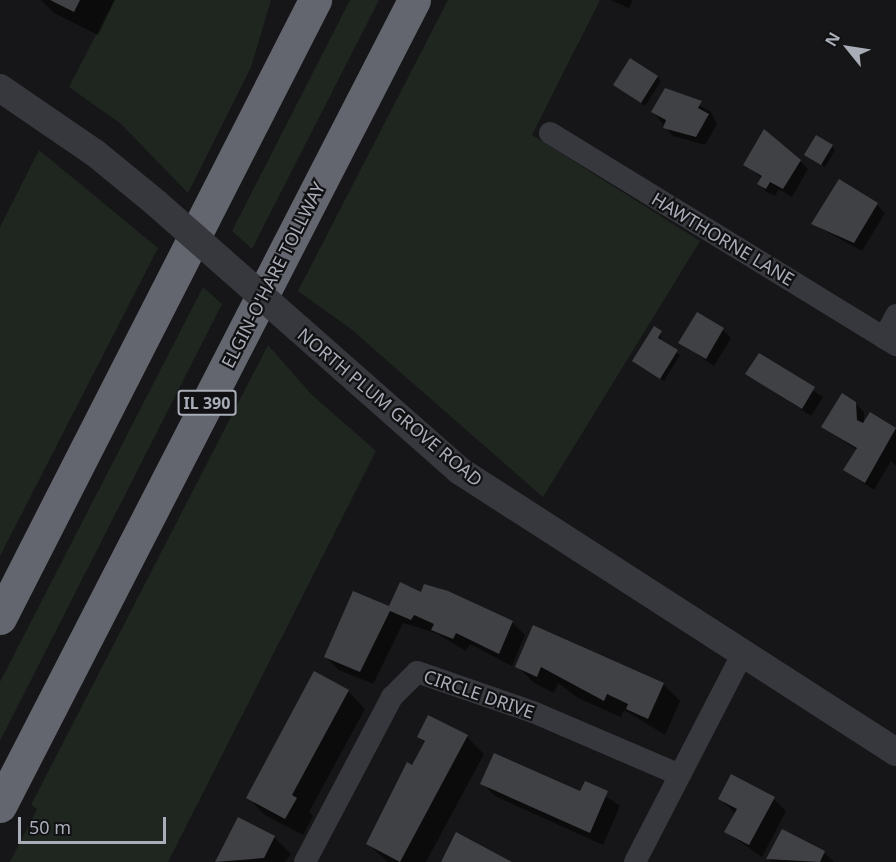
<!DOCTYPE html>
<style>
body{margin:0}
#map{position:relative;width:896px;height:862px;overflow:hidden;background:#161618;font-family:"Noto Sans",sans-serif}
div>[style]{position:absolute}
.green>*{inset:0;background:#1e261f}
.shadow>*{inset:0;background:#0007}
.building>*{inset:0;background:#404145}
.minor>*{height:22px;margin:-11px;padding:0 11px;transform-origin:11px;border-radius:11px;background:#37383d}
.tertiary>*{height:28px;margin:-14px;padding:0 14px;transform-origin:14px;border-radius:14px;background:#37383d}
.motorway>*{height:33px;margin:-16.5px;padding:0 16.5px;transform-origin:16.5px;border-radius:16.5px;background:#63666e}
.tertiary-bridge>*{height:28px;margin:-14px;padding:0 14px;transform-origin:14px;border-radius:14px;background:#37383d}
span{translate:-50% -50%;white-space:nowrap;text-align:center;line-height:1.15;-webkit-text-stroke:4.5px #111113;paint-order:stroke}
.shield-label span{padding:2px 4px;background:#111113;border:2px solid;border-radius:4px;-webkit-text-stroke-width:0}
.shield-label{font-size:16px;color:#a8adb8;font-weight:700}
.street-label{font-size:18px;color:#a8adb8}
.north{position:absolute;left:818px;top:18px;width:60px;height:60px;-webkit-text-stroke:4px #111113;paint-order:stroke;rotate:300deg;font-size:16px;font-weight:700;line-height:24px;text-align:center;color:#a8adb8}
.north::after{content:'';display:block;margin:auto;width:21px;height:27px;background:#a8adb8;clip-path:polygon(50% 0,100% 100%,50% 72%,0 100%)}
.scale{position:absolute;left:18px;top:817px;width:148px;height:27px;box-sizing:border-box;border:3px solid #a8adb8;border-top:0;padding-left:8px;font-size:18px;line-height:21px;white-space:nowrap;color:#a8adb8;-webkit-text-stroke:4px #111113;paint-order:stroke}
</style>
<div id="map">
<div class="green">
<div style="clip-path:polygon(114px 0,271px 0,251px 67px,188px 193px,121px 124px,69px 87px)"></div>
<div style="clip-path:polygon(350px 0,379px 0,252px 249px,232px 231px)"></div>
<div style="clip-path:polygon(448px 0,600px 0,532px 135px,700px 241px,543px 497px,351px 329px,298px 291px)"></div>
<div style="clip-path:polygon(39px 150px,158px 248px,0 556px,0 227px)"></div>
<div style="clip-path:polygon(203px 287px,222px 304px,0 741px,0 682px)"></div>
<div style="clip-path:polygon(268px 345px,312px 395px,376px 451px,168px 862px,10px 862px,37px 809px,31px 805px)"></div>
</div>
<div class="shadow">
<div style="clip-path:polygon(41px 0,115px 0,98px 35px,54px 13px)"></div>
<div style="clip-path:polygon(610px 0,633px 0,629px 8px)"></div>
<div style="clip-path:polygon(657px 77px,661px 81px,645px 106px,615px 85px)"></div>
<div style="clip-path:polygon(665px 90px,710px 111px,717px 124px,705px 145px,673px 136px,653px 112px)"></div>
<div style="clip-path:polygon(832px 146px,835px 150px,825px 167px,810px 158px)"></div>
<div style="clip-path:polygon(800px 161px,808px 169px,792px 197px,779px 189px,775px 196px,767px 192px,759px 184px,762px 178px,744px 164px)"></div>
<div style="clip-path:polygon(877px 205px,885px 213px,862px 251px,813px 224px)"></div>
<div style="clip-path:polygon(723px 330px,731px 338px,714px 366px,680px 342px)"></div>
<div style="clip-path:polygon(661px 332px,661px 342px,680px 355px,664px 381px,634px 361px)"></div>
<div style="clip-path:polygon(759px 355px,823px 397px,811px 416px,747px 374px)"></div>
<div style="clip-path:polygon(855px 403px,864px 412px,864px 423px,870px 414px,896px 429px,896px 466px,891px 461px,874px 490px,845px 470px,857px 450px,823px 427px)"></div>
<div style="clip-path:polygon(422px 593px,512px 622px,525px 635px,512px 666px,470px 644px,466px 651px,436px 633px,403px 623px,373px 684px,339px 670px,326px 657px,390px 608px)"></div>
<div style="clip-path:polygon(534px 627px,663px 684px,680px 701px,665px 735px,624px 710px,621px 717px,578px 698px,558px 683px,554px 693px,534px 683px,517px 666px)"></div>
<div style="clip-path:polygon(348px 691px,365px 709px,309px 812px,313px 816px,303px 835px,265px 815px,248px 798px)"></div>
<div style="clip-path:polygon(418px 736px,467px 737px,484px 754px,426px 862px,388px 862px,368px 844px,425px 743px)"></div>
<div style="clip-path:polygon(482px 783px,581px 793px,586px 783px,620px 806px,603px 845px,495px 796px)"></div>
<div style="clip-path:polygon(720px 799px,774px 799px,786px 811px,762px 857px,726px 832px,736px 814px)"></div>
<div style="clip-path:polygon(239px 819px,274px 837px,291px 854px,285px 862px,217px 862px)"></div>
<div style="clip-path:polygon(782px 831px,824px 853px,834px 862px,770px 862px)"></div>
</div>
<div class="building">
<div style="clip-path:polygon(50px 0,80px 0,74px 12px)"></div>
<div style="clip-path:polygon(630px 58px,658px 76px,641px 103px,613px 85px)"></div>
<div style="clip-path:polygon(665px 88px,702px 101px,698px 108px,709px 114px,696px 137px,663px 128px,666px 120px,651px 112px)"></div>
<div style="clip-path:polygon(764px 129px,801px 160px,783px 189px,770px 182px,766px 189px,757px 184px,762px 176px,743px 165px)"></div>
<div style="clip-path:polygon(816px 135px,833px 145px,821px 165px,804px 155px)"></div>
<div style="clip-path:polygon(839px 179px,878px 203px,854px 243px,811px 224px)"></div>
<div style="clip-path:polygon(697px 312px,724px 328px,706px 359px,678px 343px)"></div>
<div style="clip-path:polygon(654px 326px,662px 331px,658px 338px,678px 350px,660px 379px,632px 361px)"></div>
<div style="clip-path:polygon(759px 353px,815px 387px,802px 409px,745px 374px)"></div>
<div style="clip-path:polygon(842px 393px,856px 402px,857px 420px,863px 423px,870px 412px,896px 428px,865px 483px,843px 470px,857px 448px,821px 427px)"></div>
<div style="clip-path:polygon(400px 582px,421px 592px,424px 584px,448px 591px,513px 621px,499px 654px,456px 633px,453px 639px,431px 630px,434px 624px,414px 615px,411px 620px,390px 611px,360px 672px,324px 657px,353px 591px,389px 606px)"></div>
<div style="clip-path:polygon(533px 625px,664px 683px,648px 719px,626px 709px,628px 704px,607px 694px,604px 701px,541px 667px,537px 677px,515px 667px)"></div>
<div style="clip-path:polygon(314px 671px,349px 690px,292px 795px,297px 798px,285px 819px,246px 798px)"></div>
<div style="clip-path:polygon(428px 715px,468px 735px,400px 862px,366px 844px,407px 762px,412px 765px,425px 741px,417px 737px)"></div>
<div style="clip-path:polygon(494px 753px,580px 791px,585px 781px,608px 791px,590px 833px,480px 784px)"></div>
<div style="clip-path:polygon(731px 774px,775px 797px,749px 845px,724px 832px,737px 809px,718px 799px)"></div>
<div style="clip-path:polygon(238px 817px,275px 836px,264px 858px,215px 862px)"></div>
<div style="clip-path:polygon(782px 829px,825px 851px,820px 862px,766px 859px)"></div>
<div style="clip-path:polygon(456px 832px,512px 862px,441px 862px)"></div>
</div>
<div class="minor">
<div style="left:550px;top:133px;width:406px;rotate:31.5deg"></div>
<div style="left:884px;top:338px;width:26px;rotate:-62deg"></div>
<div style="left:305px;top:862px;width:187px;rotate:-62.2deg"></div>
<div style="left:392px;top:697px;width:35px;rotate:-45deg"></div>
<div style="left:417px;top:672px;width:123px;rotate:19deg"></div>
<div style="left:533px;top:712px;width:160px;rotate:23.2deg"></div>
<div style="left:635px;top:862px;width:233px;rotate:-62.7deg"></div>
</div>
<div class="tertiary">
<div style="left:0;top:88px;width:115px;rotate:34.4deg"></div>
<div style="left:95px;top:153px;width:79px;rotate:39.3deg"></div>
<div style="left:299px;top:329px;width:215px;rotate:41.4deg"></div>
<div style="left:460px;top:471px;width:519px;rotate:32.8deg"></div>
</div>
<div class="motorway">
<div style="left:0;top:618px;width:694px;rotate:-62.99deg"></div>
<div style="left:0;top:806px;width:906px;rotate:-62.81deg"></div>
</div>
<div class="tertiary-bridge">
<div style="left:156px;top:203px;width:191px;rotate:41.4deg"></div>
</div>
<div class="shield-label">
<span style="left:207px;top:403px">IL 390</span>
</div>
<div class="street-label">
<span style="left:723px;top:239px;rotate:31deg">HAWTHORNE LANE</span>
<span style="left:273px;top:275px;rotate:-63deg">ELGIN-O'HARE TOLLWAY</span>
<span style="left:390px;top:407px;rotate:40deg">NORTH PLUM GROVE ROAD</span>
<span style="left:479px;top:694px;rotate:19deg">CIRCLE DRIVE</span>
</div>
<div class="north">N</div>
<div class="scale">50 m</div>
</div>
